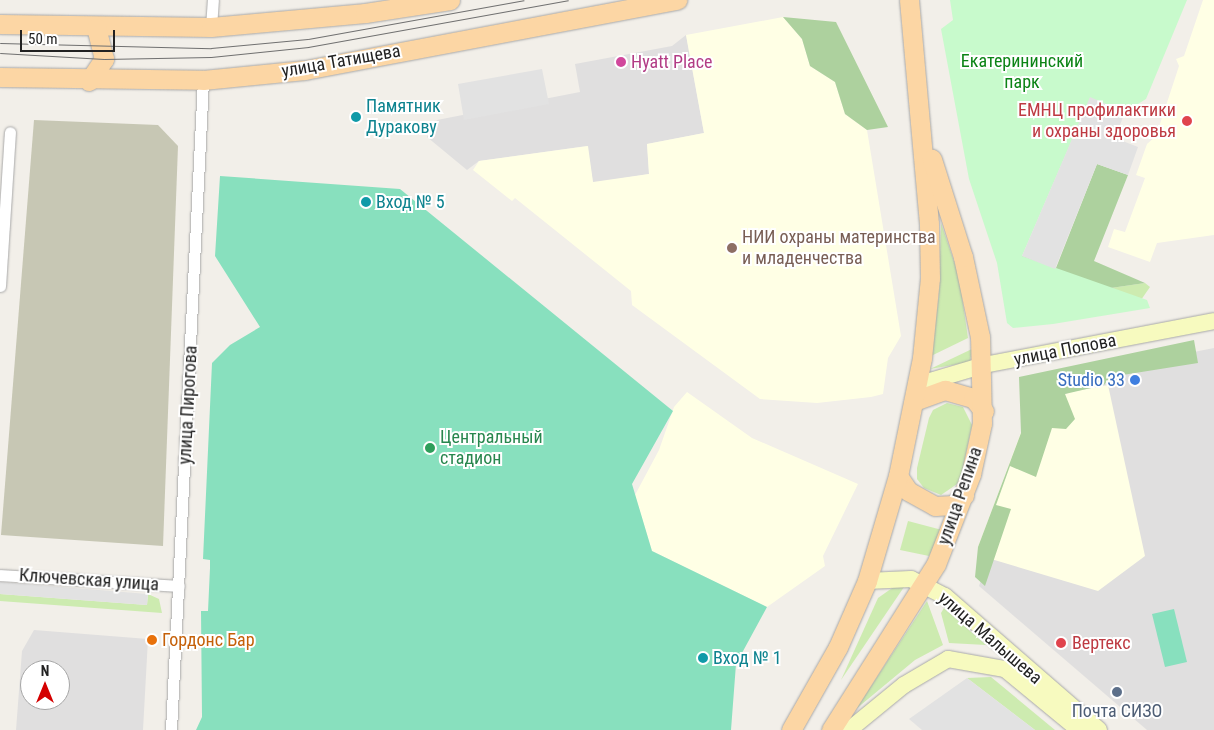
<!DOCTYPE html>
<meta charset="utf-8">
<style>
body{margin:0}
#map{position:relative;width:1214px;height:730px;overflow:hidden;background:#f2efe9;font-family:"Roboto Condensed",sans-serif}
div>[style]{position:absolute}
.residential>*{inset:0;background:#e0dfdf}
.education>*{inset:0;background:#ffffe5}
.construction>*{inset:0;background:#c7c7b4}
.grass>*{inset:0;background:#cdebb0}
.forest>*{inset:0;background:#add19e}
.park>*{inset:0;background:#c8facc}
.pitch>*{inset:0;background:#88e0be}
.parking>*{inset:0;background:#e2e2e2}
.roads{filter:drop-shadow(0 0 1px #a9a9a9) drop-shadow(0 0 1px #a9a9a9)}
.street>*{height:11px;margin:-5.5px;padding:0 5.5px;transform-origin:5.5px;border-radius:5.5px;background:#fff}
.secondary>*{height:16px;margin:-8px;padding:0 8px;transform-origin:8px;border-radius:8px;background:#f7fabf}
.primary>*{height:19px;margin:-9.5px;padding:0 9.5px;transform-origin:9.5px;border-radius:9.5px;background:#fcd6a4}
.tram>*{height:1px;margin:-0.5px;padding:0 0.5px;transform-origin:0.5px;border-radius:0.5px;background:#707070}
.dots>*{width:14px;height:14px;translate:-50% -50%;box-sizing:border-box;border:2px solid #fff;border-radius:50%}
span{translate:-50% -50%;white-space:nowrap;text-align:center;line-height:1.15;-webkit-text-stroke:4px #fff;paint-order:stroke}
.street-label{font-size:18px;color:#222}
.hotel-label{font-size:18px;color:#b23c85}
.left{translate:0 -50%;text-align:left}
.park-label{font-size:18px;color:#0c8416}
.culture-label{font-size:18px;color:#0d838f}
.health-label{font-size:18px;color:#be3a42}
.right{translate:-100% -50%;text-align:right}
.education-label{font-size:18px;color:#785e54}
.shop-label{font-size:18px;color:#366cbe}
.leisure-label{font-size:18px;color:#27864d}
.food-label{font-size:18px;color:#c56008}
.service-label{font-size:18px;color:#4e5e75}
.north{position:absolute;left:20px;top:660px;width:50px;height:50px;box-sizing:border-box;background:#fff;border:1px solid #a7a7a7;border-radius:50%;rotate:0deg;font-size:14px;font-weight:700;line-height:20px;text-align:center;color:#222}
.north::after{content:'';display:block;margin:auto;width:18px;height:22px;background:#d40000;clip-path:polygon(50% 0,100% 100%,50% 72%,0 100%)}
.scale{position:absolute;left:20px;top:30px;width:95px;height:22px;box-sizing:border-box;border:2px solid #222;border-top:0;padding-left:6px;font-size:15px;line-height:18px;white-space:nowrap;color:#222;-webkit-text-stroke:4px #fff;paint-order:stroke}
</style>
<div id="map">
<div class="residential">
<div style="clip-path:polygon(686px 35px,704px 133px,647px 144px,649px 174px,593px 183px,587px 146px,479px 161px,467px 170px,427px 137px,437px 120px,580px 92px,575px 64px,672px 46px)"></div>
<div style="clip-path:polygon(1214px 348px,1214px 730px,1147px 730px,979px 586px,1052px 380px)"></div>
<div style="clip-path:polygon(evenodd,34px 630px,148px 639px,143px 730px,16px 730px,22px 651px,34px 630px,30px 670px,60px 670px,60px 700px,30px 700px,30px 670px)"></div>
</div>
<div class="education">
<div style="clip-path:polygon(1203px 0,1214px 0,1214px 235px,1157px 243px,1150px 262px,1108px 247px,1114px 229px,1125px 232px,1145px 178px,1136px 175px,1147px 144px,1156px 136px,1179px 66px,1176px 59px,1184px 56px)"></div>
<div style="clip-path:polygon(783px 17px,802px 39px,810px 66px,835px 82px,845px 114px,867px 130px,901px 336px,888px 358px,883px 394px,871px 397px,817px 403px,760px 399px,632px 305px,631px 291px,515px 198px,512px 201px,473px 170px,479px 161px,588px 146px,593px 182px,649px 174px,647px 144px,704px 133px,686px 35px)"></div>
<div style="clip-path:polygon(1108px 385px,1145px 556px,1098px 591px,981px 556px,978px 547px,1029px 411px,1070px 392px)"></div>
<div style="clip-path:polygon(687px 392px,752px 438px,858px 484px,823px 556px,825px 566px,767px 607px,652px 551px,635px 495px,659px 450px,674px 407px)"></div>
</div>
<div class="construction">
<div style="clip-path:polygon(34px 120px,158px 125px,178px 146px,163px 546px,1px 535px)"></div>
</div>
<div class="grass">
<div style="clip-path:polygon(941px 223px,959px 276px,968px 338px,931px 356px,939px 294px)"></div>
<div style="clip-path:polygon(1145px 283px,1150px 287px,1134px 310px,1104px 289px)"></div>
<div style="clip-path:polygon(972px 349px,970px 362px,930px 369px)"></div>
<div style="clip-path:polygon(947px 403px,963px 407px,972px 425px,960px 482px,941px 495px,924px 488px,917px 479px,917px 468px,929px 418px,933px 410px)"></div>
<div style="clip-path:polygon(908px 521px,942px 530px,929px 556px,900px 550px)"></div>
<div style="clip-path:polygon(895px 586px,904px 587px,841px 680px,878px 598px)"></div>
<div style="clip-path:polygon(0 594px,147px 605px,148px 594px,159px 599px,162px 613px,0 601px)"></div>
<div style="clip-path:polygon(927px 601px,943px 645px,915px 660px,856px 709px)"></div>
<div style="clip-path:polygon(944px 608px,986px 645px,949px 643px,941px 613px)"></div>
<div style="clip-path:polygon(991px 677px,1055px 730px,1035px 730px,967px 678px)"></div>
</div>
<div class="forest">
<div style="clip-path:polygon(783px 17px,836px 22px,888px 127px,867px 130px,845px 114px,835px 82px,810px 66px,802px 39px)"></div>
<div style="clip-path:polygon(1097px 164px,1128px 175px,1094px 261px,1145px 283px,1104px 289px,1052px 323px,1038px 321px,1022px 256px,1056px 268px)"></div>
<div style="clip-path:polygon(1194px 340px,1198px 363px,1110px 377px,1104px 385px,1065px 394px,1075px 419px,1066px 429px,1052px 428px,1036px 477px,1010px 466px,996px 505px,1011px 509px,985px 586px,975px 577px,978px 547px,1021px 433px,1019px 377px)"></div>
</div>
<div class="park">
<div style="clip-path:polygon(950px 0,1187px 0,1146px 99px,1125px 112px,1090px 98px,1022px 256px,1147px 300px,1150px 308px,1053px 324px,1013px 328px,1007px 323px,997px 263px,969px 179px,941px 29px,953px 20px)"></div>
</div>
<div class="pitch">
<div style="clip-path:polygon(220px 176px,400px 189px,673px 411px,632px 484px,652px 551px,767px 607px,736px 664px,731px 730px,196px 730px,202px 717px,201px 611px,208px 611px,210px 568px,210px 560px,203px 559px,212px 363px,230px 345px,260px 327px,215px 256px)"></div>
<div style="clip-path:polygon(1174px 609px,1187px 662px,1165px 667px,1152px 614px)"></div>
</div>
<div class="parking">
<div style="clip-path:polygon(542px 69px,549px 104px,464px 120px,458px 84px)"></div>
<div style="clip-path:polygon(1090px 97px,1125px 112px,1115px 138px,1138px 147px,1128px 175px,1097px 164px,1055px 269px,1022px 256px)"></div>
<div style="clip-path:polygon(0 582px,148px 594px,147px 605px,0 594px)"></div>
<div style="clip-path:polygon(967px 678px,1035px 730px,922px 730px,909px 719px)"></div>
</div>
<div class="roads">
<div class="street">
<div style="left:211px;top:27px;width:27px;rotate:-86deg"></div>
<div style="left:0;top:286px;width:154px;rotate:-86.3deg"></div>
<div style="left:0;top:575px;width:179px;rotate:3.5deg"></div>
<div style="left:171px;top:730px;width:651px;rotate:-87.18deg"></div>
</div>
<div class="secondary">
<div style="left:917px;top:385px;width:70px;rotate:-16.6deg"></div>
<div style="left:984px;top:365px;width:234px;rotate:-10.8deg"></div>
<div style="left:867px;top:581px;width:44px;rotate:-2.6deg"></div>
<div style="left:911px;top:579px;width:38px;rotate:27deg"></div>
<div style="left:945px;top:596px;width:204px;rotate:41deg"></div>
<div style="left:849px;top:730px;width:71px;rotate:-39.3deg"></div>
<div style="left:904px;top:685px;width:51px;rotate:-30.6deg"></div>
<div style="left:948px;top:659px;width:58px;rotate:10deg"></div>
<div style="left:1005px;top:669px;width:96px;rotate:39.5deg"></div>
</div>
<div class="primary">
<div style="left:0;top:24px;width:211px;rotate:0.8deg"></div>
<div style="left:211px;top:27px;width:155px;rotate:-5.2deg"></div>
<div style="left:365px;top:13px;width:86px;rotate:-8.7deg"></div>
<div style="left:0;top:77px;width:203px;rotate:0.8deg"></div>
<div style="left:203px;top:80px;width:102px;rotate:-5.6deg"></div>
<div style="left:305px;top:70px;width:379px;rotate:-10.7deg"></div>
<div style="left:89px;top:81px;width:27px;rotate:-56deg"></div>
<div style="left:104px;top:59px;width:32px;rotate:-104deg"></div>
<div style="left:914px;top:401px;width:33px;rotate:-20deg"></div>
<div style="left:945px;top:390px;width:29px;rotate:16deg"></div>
<div style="left:973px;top:398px;width:17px;rotate:50deg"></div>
<div style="left:898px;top:476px;width:18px;rotate:56deg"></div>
<div style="left:908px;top:491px;width:31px;rotate:29deg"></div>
<div style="left:935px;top:506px;width:18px;rotate:-3deg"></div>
<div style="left:953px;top:505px;width:15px;rotate:-42deg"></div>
<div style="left:791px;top:730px;width:95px;rotate:-60.5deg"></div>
<div style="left:838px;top:647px;width:72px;rotate:-66.3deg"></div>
<div style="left:867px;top:581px;width:109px;rotate:-73.6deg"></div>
<div style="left:898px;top:476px;width:120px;rotate:-78.5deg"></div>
<div style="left:922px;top:358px;width:80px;rotate:-84.3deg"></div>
<div style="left:930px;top:278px;width:54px;rotate:-91.1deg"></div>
<div style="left:929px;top:224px;width:225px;rotate:-95.1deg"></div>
<div style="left:831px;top:730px;width:196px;rotate:-57.7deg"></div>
<div style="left:936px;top:564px;width:97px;rotate:-68.7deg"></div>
<div style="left:971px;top:474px;width:52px;rotate:-77.8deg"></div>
<div style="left:982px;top:423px;width:86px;rotate:-91.3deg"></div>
<div style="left:980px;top:337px;width:82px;rotate:-102deg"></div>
<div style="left:963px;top:257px;width:103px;rotate:-107.6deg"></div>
</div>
</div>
<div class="tram">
<div style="left:0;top:43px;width:211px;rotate:1.4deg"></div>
<div style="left:211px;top:48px;width:97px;rotate:-5.3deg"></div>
<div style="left:308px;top:39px;width:219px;rotate:-10.2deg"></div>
<div style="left:0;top:53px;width:104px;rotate:3.3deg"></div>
<div style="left:104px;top:59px;width:107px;rotate:-1.1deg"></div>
<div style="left:211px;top:57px;width:98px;rotate:-5.9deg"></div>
<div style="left:308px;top:47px;width:264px;rotate:-10.2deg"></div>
</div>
<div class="dots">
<div style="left:621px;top:62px;background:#d1479c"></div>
<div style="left:356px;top:117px;background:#0f9aa8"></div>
<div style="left:1187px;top:121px;background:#e0444e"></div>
<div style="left:366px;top:202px;background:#0f9aa8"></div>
<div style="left:732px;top:248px;background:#8d6e63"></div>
<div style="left:1135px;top:380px;background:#3f7fe0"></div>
<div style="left:430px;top:448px;background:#2e9e5b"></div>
<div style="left:152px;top:640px;background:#e8710a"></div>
<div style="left:1061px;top:643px;background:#e0444e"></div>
<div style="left:703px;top:658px;background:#0f9aa8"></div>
<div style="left:1117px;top:692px;background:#5c6f8a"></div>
</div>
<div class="street-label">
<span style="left:341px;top:61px;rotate:-10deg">улица Татищева</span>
<span style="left:1065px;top:350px;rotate:-11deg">улица Попова</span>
<span style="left:188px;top:405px;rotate:-87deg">улица Пирогова</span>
<span style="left:960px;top:496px;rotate:-71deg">улица Репина</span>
<span style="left:89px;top:580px;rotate:4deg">Ключевская улица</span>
<span style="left:990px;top:638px;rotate:41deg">улица Малышева</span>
</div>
<div class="hotel-label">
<span class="left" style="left:631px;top:62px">Hyatt Place</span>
</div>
<div class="park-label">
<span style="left:1022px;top:72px">Екатерининский<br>парк</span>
</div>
<div class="culture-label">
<span class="left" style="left:366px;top:117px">Памятник<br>Дуракову</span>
<span class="left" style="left:376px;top:202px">Вход № 5</span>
<span class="left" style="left:713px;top:658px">Вход № 1</span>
</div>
<div class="health-label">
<span class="right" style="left:1176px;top:121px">ЕМНЦ профилактики<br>и охраны здоровья</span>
<span class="left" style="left:1072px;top:643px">Вертекс</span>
</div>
<div class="education-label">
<span class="left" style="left:742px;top:248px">НИИ охраны материнства<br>и младенчества</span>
</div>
<div class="shop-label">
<span class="right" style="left:1125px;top:380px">Studio 33</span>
</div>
<div class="leisure-label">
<span class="left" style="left:440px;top:448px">Центральный<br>стадион</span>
</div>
<div class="food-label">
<span class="left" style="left:162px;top:640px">Гордонc Бар</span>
</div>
<div class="service-label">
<span style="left:1117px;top:711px">Почта СИЗО</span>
</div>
<div class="north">N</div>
<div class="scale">50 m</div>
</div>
